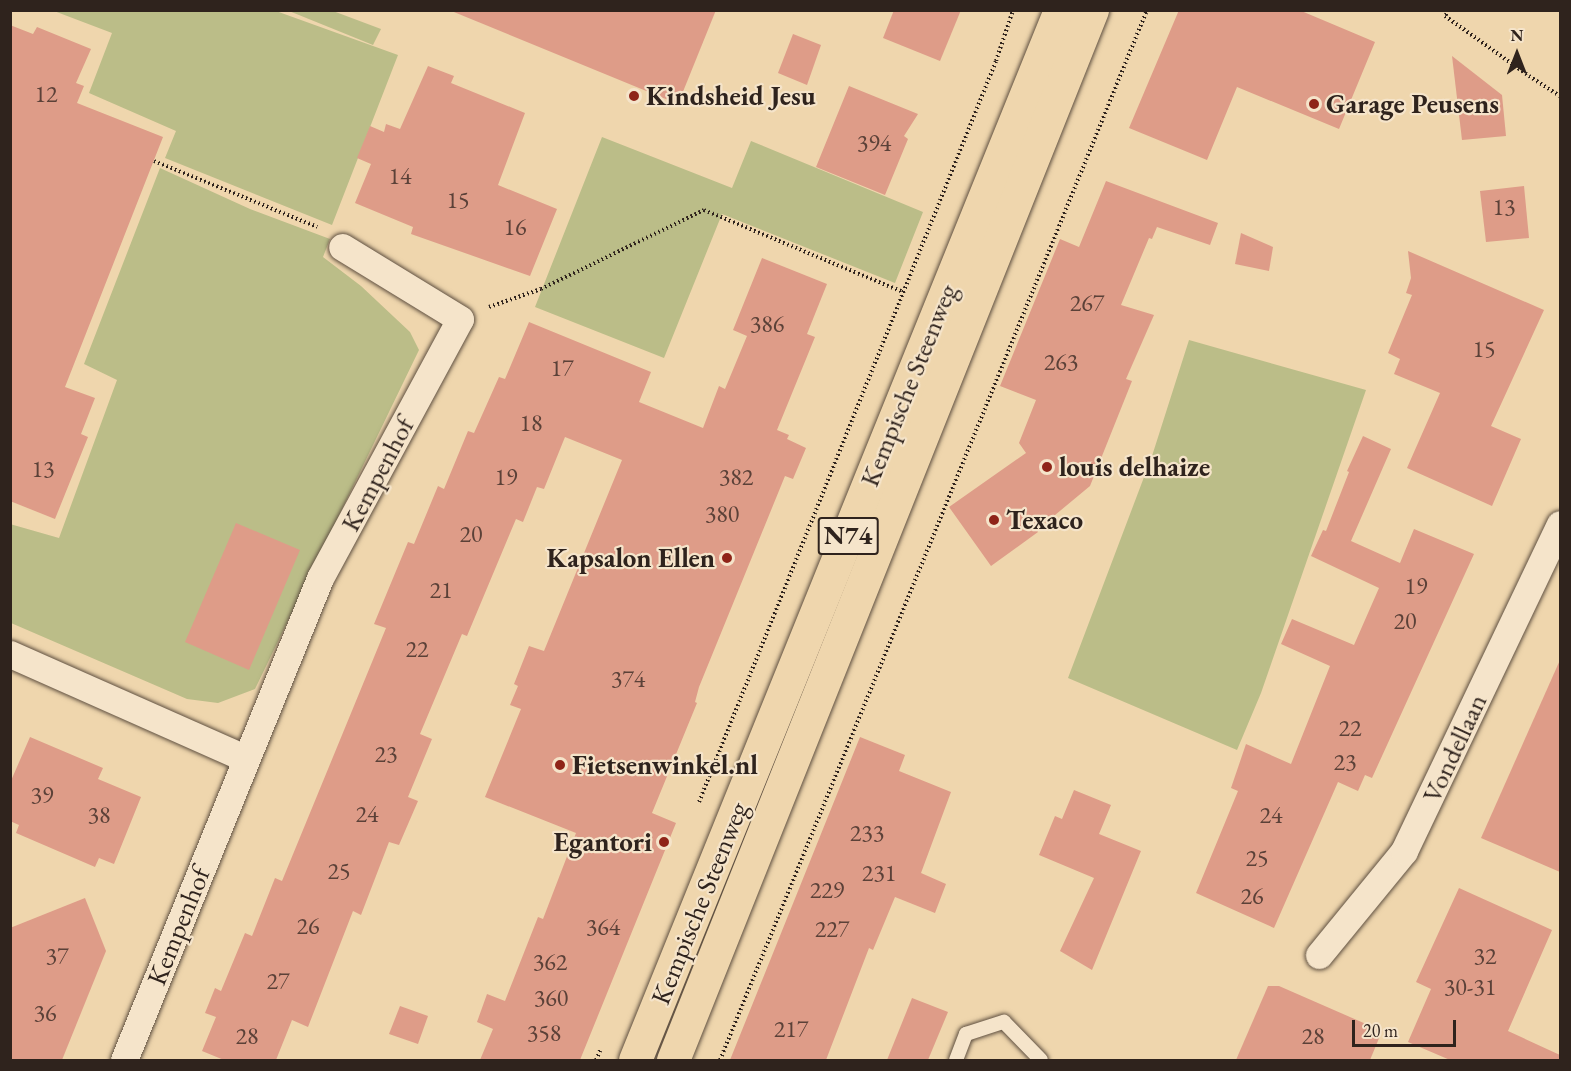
<!DOCTYPE html>
<style>
body{margin:0}
#map{position:relative;width:1571px;height:1071px;overflow:hidden;background:#efd6ad;font-family:"EB Garamond",serif}
div>[style]{position:absolute}
.green>*{inset:0;background:#bbbd88}
.building>*{inset:0;background:#de9c88}
.path>*{height:4px;margin-top:-2px;transform-origin:0;background:repeating-linear-gradient(90deg,#2f231d 0 1.5px,transparent 0 4.5px)}
.roads{filter:drop-shadow(0 0 2px #5f5041) drop-shadow(0 0 2px #5f5041)}
.lane>*{height:14px;margin:-7px;padding:0 7px;transform-origin:7px;border-radius:7px;background:#f5e4ca}
.street>*{height:27px;margin:-13.5px;padding:0 13.5px;transform-origin:13.5px;border-radius:13.5px;background:#f5e4ca}
.primary>*{height:33px;margin:-16.5px;padding:0 16.5px;transform-origin:16.5px;border-radius:16.5px;background:#efd6ad}
.dots>*{width:16px;height:16px;translate:-50% -50%;box-sizing:border-box;border:3px solid #f5e4ca;border-radius:50%}
span{translate:-50% -50%;white-space:nowrap;text-align:center;line-height:1.15;-webkit-text-stroke:4.5px #f5e4ca;paint-order:stroke}
.number-label{font-size:24px;color:#5b4138}
.number-label span{-webkit-text-stroke-width:0}
.shield-label span{padding:2px 4px;background:#f5e4ca;border:2px solid;border-radius:4px;-webkit-text-stroke-width:0}
.shield-label{font-size:26px;color:#2f231d;font-weight:700}
.poi-label{font-size:27px;color:#2f231d;font-weight:700}
.left{translate:0 -50%;text-align:left}
.right{translate:-100% -50%;text-align:right}
.street-label{font-size:27px;color:#2f231d}
.frame{position:absolute;inset:0;border:12px solid #2f231d;pointer-events:none}
.north{position:absolute;left:1487px;top:24px;width:60px;height:60px;-webkit-text-stroke:4px #f5e4ca;paint-order:stroke;rotate:0deg;font-size:16px;font-weight:700;line-height:24px;text-align:center;color:#2f231d}
.north::after{content:'';display:block;margin:auto;width:21px;height:27px;background:#2f231d;clip-path:polygon(50% 0,100% 100%,50% 72%,0 100%)}
.scale{position:absolute;left:1352px;top:1020px;width:104px;height:27px;box-sizing:border-box;border:3px solid #2f231d;border-top:0;padding-left:8px;font-size:18px;line-height:21px;white-space:nowrap;color:#2f231d;-webkit-text-stroke:4px #f5e4ca;paint-order:stroke}
</style>
<div id="map">
<div class="green">
<div style="clip-path:polygon(54px 11px,276px 11px,398px 55px,332px 225px,165px 158px,176px 131px,89px 93px,112px 33px)"></div>
<div style="clip-path:polygon(289px 11px,333px 11px,381px 29px,373px 45px)"></div>
<div style="clip-path:polygon(602px 137px,732px 188px,751px 141px,923px 212px,895px 283px,722px 214px,664px 358px,535px 307px)"></div>
<div style="clip-path:polygon(160px 168px,250px 209px,330px 239px,323px 257px,361px 286px,410px 332px,419px 350px,255px 689px,218px 703px,187px 699px,11px 623px,10px 524px,59px 538px,117px 380px,84px 364px)"></div>
<div style="clip-path:polygon(1189px 340px,1366px 390px,1261px 693px,1237px 750px,1068px 678px,1152px 456px)"></div>
</div>
<div class="building">
<div style="clip-path:polygon(449px 10px,716px 10px,678px 104px)"></div>
<div style="clip-path:polygon(894px 10px,961px 10px,940px 61px,883px 38px)"></div>
<div style="clip-path:polygon(1179px 10px,1299px 10px,1375px 42px,1339px 129px,1237px 87px,1207px 160px,1129px 128px)"></div>
<div style="clip-path:polygon(10px 25px,33px 34px,37px 27px,91px 49px,76px 83px,84px 86px,77px 103px,163px 137px,65px 387px,95px 398px,81px 434px,88px 437px,55px 519px,10px 501px)"></div>
<div style="clip-path:polygon(793px 34px,821px 45px,807px 85px,778px 73px)"></div>
<div style="clip-path:polygon(1452px 56px,1502px 95px,1506px 136px,1462px 140px)"></div>
<div style="clip-path:polygon(428px 66px,454px 76px,451px 83px,525px 113px,498px 185px,557px 209px,530px 276px,411px 234px,413px 227px,355px 203px,371px 164px,357px 158px,370px 126px,384px 132px,386px 124px,400px 129px)"></div>
<div style="clip-path:polygon(849px 86px,918px 114px,904px 136px,908px 139px,885px 195px,816px 167px)"></div>
<div style="clip-path:polygon(1106px 181px,1218px 223px,1210px 245px,1157px 227px,1152px 239px,1149px 238px,1121px 305px,1154px 315px,1126px 379px,1132px 381px,1090px 486px,1037px 530px,1038px 532px,991px 566px,949px 507px,1026px 453px,1019px 443px,1036px 400px,1000px 386px,1060px 239px,1079px 247px)"></div>
<div style="clip-path:polygon(1524px 186px,1529px 238px,1486px 242px,1480px 191px)"></div>
<div style="clip-path:polygon(1241px 233px,1273px 247px,1269px 271px,1235px 264px)"></div>
<div style="clip-path:polygon(1408px 251px,1544px 310px,1491px 426px,1521px 439px,1492px 506px,1407px 468px,1440px 393px,1394px 374px,1400px 359px,1388px 353px,1412px 295px,1406px 293px,1411px 278px)"></div>
<div style="clip-path:polygon(762px 258px,827px 284px,807px 334px,815px 337px,777px 430px,789px 435px,787px 439px,806px 448px,793px 479px,785px 476px,699px 687px,695px 702px,697px 703px,652px 813px,676px 823px,580px 1060px,480px 1060px,493px 1029px,477px 1022px,487px 994px,505px 1001px,538px 917px,543px 919px,576px 833px,485px 797px,521px 709px,510px 705px,518px 686px,514px 684px,529px 646px,544px 651px,622px 460px,565px 437px,544px 489px,537px 487px,523px 522px,516px 519px,467px 636px,462px 634px,420px 734px,432px 739px,408px 797px,418px 801px,399px 845px,389px 842px,361px 915px,353px 911px,308px 1027px,292px 1020px,276px 1060px,224px 1060px,202px 1051px,216px 1017px,205px 1013px,215px 988px,221px 991px,245px 933px,252px 936px,275px 878px,282px 881px,386px 628px,374px 624px,408px 542px,414px 544px,438px 486px,444px 489px,468px 431px,474px 433px,499px 377px,505px 379px,529px 322px,651px 372px,639px 402px,703px 428px,719px 386px,725px 389px,747px 336px,733px 330px)"></div>
<div style="clip-path:polygon(1363px 436px,1391px 449px,1351px 541px,1400px 563px,1414px 529px,1474px 554px,1372px 778px,1365px 775px,1358px 791px,1338px 782px,1274px 928px,1196px 893px,1238px 791px,1231px 788px,1246px 744px,1291px 764px,1330px 666px,1281px 644px,1292px 619px,1354px 645px,1379px 588px,1311px 556px,1323px 530px,1326px 531px,1349px 472px,1347px 471px)"></div>
<div style="clip-path:polygon(236px 523px,300px 550px,249px 670px,185px 642px)"></div>
<div style="clip-path:polygon(1560px 660px,1560px 872px,1481px 838px)"></div>
<div style="clip-path:polygon(30px 737px,103px 768px,98px 779px,141px 797px,114px 864px,99px 858px,95px 867px,16px 833px,19px 825px,10px 821px,10px 783px)"></div>
<div style="clip-path:polygon(860px 737px,905px 755px,899px 771px,951px 792px,921px 873px,946px 884px,935px 913px,895px 897px,873px 950px,869px 948px,826px 1060px,730px 1060px)"></div>
<div style="clip-path:polygon(1074px 790px,1111px 805px,1099px 834px,1141px 851px,1092px 970px,1060px 951px,1094px 878px,1039px 855px,1055px 816px,1062px 819px)"></div>
<div style="clip-path:polygon(1459px 888px,1552px 930px,1508px 1031px,1560px 1055px,1560px 1060px,1450px 1060px,1408px 1042px,1431px 989px,1416px 982px)"></div>
<div style="clip-path:polygon(85px 898px,106px 951px,62px 1060px,10px 1060px,10px 928px)"></div>
<div style="clip-path:polygon(1268px 986px,1279px 986px,1382px 1031px,1370px 1060px,1236px 1060px)"></div>
<div style="clip-path:polygon(912px 998px,948px 1012px,928px 1060px,887px 1060px)"></div>
<div style="clip-path:polygon(400px 1006px,428px 1016px,418px 1044px,389px 1034px)"></div>
</div>
<div class="path">
<div style="left:1449px;top:10px;width:7px;rotate:124deg"></div>
<div style="left:1445px;top:16px;width:103px;rotate:35.5deg"></div>
<div style="left:1529px;top:76px;width:37px;rotate:33deg"></div>
<div style="left:154px;top:161px;width:176px;rotate:22deg"></div>
<div style="left:489px;top:307px;width:55px;rotate:-19.1deg"></div>
<div style="left:541px;top:289px;width:181px;rotate:-25.9deg"></div>
<div style="left:704px;top:210px;width:215px;rotate:22.4deg"></div>
<div style="left:699px;top:802px;width:798px;rotate:-68.16deg"></div>
<div style="left:996px;top:61px;width:54px;rotate:-71.6deg"></div>
<div style="left:596px;top:1060px;width:13px;rotate:-67deg"></div>
<div style="left:720px;top:1060px;width:1134px;rotate:-67.87deg"></div>
</div>
<div class="roads">
<div class="lane">
<div style="left:956px;top:1060px;width:28px;rotate:-69deg"></div>
<div style="left:966px;top:1034px;width:40px;rotate:-18deg"></div>
<div style="left:1004px;top:1022px;width:53px;rotate:45.8deg"></div>
</div>
<div class="street">
<div style="left:10px;top:654px;width:257px;rotate:23.9deg"></div>
<div style="left:1319px;top:955px;width:134px;rotate:-50.7deg"></div>
<div style="left:1404px;top:851px;width:362px;rotate:-64.5deg"></div>
<div style="left:124px;top:1060px;width:520px;rotate:-67.87deg"></div>
<div style="left:320px;top:578px;width:294px;rotate:-61.6deg"></div>
<div style="left:460px;top:319px;width:138px;rotate:-148.6deg"></div>
</div>
<div class="primary">
<div style="left:635px;top:1060px;width:1133px;rotate:-67.96deg"></div>
<div style="left:673px;top:1060px;width:1131px;rotate:-68.25deg"></div>
</div>
</div>
<div class="dots">
<div style="left:634px;top:96px;background:#8f2418"></div>
<div style="left:1314px;top:104px;background:#8f2418"></div>
<div style="left:1047px;top:467px;background:#8f2418"></div>
<div style="left:994px;top:520px;background:#8f2418"></div>
<div style="left:727px;top:558px;background:#8f2418"></div>
<div style="left:560px;top:765px;background:#8f2418"></div>
<div style="left:664px;top:842px;background:#8f2418"></div>
</div>
<div class="number-label">
<span style="left:46px;top:94px">12</span>
<span style="left:874px;top:143px">394</span>
<span style="left:400px;top:176px">14</span>
<span style="left:458px;top:200px">15</span>
<span style="left:1504px;top:207px">13</span>
<span style="left:515px;top:227px">16</span>
<span style="left:1087px;top:303px">267</span>
<span style="left:767px;top:324px">386</span>
<span style="left:1484px;top:349px">15</span>
<span style="left:1061px;top:362px">263</span>
<span style="left:562px;top:368px">17</span>
<span style="left:531px;top:423px">18</span>
<span style="left:43px;top:469px">13</span>
<span style="left:506px;top:477px">19</span>
<span style="left:736px;top:477px">382</span>
<span style="left:722px;top:514px">380</span>
<span style="left:471px;top:534px">20</span>
<span style="left:1416px;top:586px">19</span>
<span style="left:441px;top:590px">21</span>
<span style="left:1405px;top:621px">20</span>
<span style="left:417px;top:649px">22</span>
<span style="left:628px;top:679px">374</span>
<span style="left:1350px;top:728px">22</span>
<span style="left:386px;top:754px">23</span>
<span style="left:1345px;top:762px">23</span>
<span style="left:42px;top:795px">39</span>
<span style="left:367px;top:814px">24</span>
<span style="left:99px;top:815px">38</span>
<span style="left:1271px;top:815px">24</span>
<span style="left:867px;top:833px">233</span>
<span style="left:1257px;top:858px">25</span>
<span style="left:339px;top:871px">25</span>
<span style="left:879px;top:873px">231</span>
<span style="left:827px;top:890px">229</span>
<span style="left:1252px;top:896px">26</span>
<span style="left:308px;top:926px">26</span>
<span style="left:603px;top:927px">364</span>
<span style="left:832px;top:929px">227</span>
<span style="left:57px;top:956px">37</span>
<span style="left:1485px;top:956px">32</span>
<span style="left:550px;top:962px">362</span>
<span style="left:278px;top:981px">27</span>
<span style="left:1470px;top:987px">30-31</span>
<span style="left:551px;top:998px">360</span>
<span style="left:45px;top:1013px">36</span>
<span style="left:791px;top:1029px">217</span>
<span style="left:544px;top:1033px">358</span>
<span style="left:247px;top:1036px">28</span>
<span style="left:1313px;top:1036px">28</span>
</div>
<div class="shield-label">
<span style="left:848px;top:536px">N74</span>
</div>
<div class="poi-label">
<span class="left" style="left:646px;top:96px">Kindsheid Jesu</span>
<span class="left" style="left:1326px;top:104px">Garage Peusens</span>
<span class="left" style="left:1059px;top:467px">louis delhaize</span>
<span class="left" style="left:1006px;top:520px">Texaco</span>
<span class="right" style="left:715px;top:558px">Kapsalon Ellen</span>
<span class="left" style="left:572px;top:765px">Fietsenwinkel.nl</span>
<span class="right" style="left:652px;top:842px">Egantori</span>
</div>
<div class="street-label">
<span style="left:908px;top:385px;rotate:-68deg">Kempische Steenweg</span>
<span style="left:377px;top:474px;rotate:-62deg">Kempenhof</span>
<span style="left:1454px;top:748px;rotate:-65deg">Vondellaan</span>
<span style="left:699px;top:903px;rotate:-68deg">Kempische Steenweg</span>
<span style="left:178px;top:926px;rotate:-68deg">Kempenhof</span>
</div>
<div class="frame"></div>
<div class="north">N</div>
<div class="scale">20 m</div>
</div>
